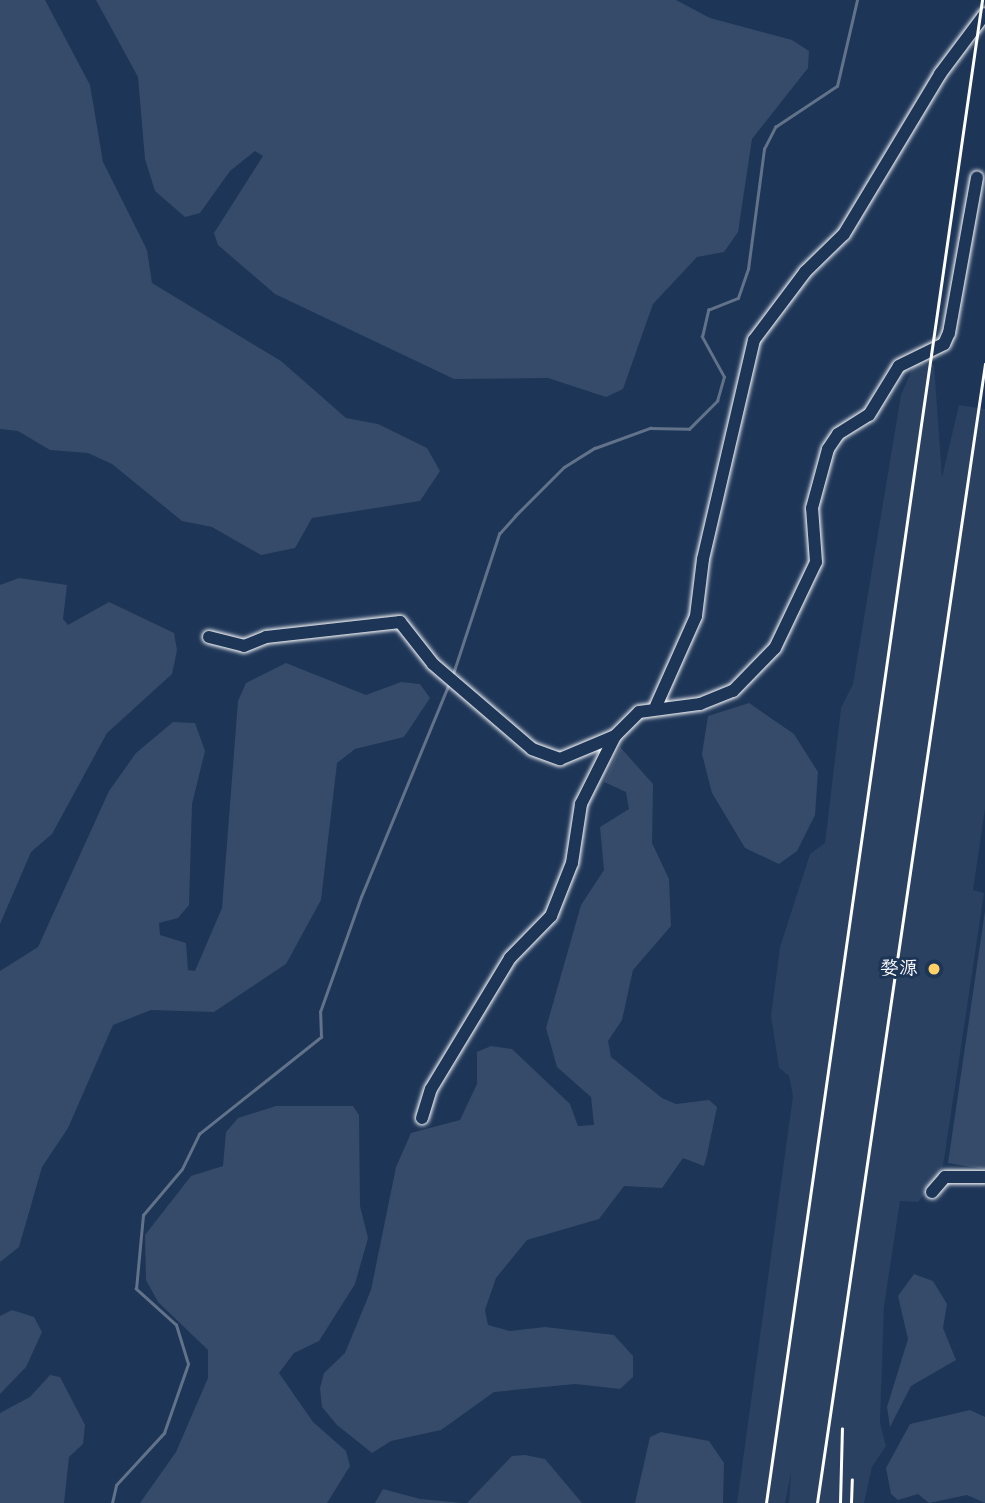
<!DOCTYPE html>
<meta charset="utf-8">
<style>
body{margin:0}
#map{position:relative;width:985px;height:1503px;overflow:hidden;background:#1d3557;font-family:Pangolin,"LXGW WenKai TC",sans-serif}
div>[style]{position:absolute}
.built>*{inset:0;background:#2a4161}
.green>*{inset:0;background:#364b69}
.stream>*{height:2.5px;margin:-1.25px;padding:0 1.25px;transform-origin:1.25px;border-radius:1.25px;background:#617289}
.roads{filter:drop-shadow(0 0 2px #fff) drop-shadow(0 0 2px #fff)}
.minor>*{height:12px;margin:-6px;padding:0 6px;transform-origin:6px;border-radius:6px;background:#1d3557}
.rail>*{height:2.5px;margin:-1.25px;padding:0 1.25px;transform-origin:1.25px;border-radius:1.25px;background:#fff}
.dots>*{width:19px;height:19px;translate:-50% -50%;box-sizing:border-box;border:4px solid #1d3557;border-radius:50%}
span{translate:-50% -50%;white-space:nowrap;text-align:center;line-height:1.15;-webkit-text-stroke:6px #1d3557;paint-order:stroke}
.poi-label{font-size:19px;color:#fff}
.right{translate:-100% -50%;text-align:right}
</style>
<div id="map">
<div class="built">
<div style="clip-path:polygon(915px 363px,934px 365px,942px 477px,959px 405px,985px 409px,985px 809px,973px 890px,984px 893px,961px 1047px,942px 1172px,918px 1202px,900px 1201px,884px 1306px,880px 1423px,886px 1446px,872px 1467px,864px 1503px,789px 1503px,791px 1473px,785px 1503px,737px 1503px,793px 1096px,789px 1076px,779px 1068px,771px 1016px,780px 947px,810px 854px,825px 843px,841px 708px,853px 684px,901px 395px)"></div>
</div>
<div class="green">
<div style="clip-path:polygon(0 0,45px 0,90px 85px,103px 162px,147px 250px,152px 283px,281px 361px,346px 418px,378px 424px,427px 448px,440px 471px,420px 501px,312px 518px,295px 548px,261px 555px,212px 527px,182px 521px,112px 464px,88px 453px,50px 450px,18px 431px,0 429px)"></div>
<div style="clip-path:polygon(96px 0,676px 0,710px 18px,792px 40px,809px 51px,808px 68px,752px 139px,738px 232px,724px 252px,697px 257px,653px 304px,623px 389px,606px 397px,548px 378px,454px 379px,275px 294px,218px 245px,214px 233px,263px 156px,255px 151px,230px 171px,200px 213px,185px 217px,155px 191px,145px 159px,138px 77px)"></div>
<div style="clip-path:polygon(19px 578px,67px 585px,63px 619px,68px 625px,109px 602px,174px 633px,177px 650px,172px 674px,107px 733px,52px 834px,31px 852px,0 924px,0 585px)"></div>
<div style="clip-path:polygon(286px 663px,366px 695px,401px 682px,420px 684px,430px 698px,404px 737px,355px 749px,337px 763px,321px 900px,286px 964px,214px 1012px,151px 1010px,113px 1025px,68px 1128px,42px 1167px,19px 1247px,0 1262px,0 971px,38px 947px,109px 791px,136px 753px,173px 722px,195px 723px,205px 751px,192px 804px,189px 905px,178px 918px,159px 923px,160px 935px,186px 943px,188px 970px,195px 971px,222px 908px,238px 701px,246px 683px)"></div>
<div style="clip-path:polygon(749px 703px,794px 734px,818px 772px,815px 815px,797px 851px,779px 864px,745px 848px,712px 793px,702px 754px,708px 716px)"></div>
<div style="clip-path:polygon(620px 747px,653px 784px,652px 843px,669px 879px,671px 926px,633px 970px,622px 1020px,608px 1041px,611px 1057px,662px 1098px,676px 1104px,709px 1100px,717px 1107px,707px 1155px,704px 1166px,683px 1158px,662px 1188px,624px 1186px,599px 1219px,527px 1240px,496px 1278px,485px 1310px,488px 1325px,510px 1331px,545px 1327px,614px 1335px,633px 1356px,633px 1377px,620px 1389px,575px 1384px,494px 1392px,441px 1430px,391px 1441px,372px 1453px,337px 1425px,322px 1407px,320px 1388px,324px 1373px,345px 1353px,371px 1290px,396px 1167px,411px 1133px,460px 1120px,477px 1084px,477px 1052px,491px 1046px,512px 1049px,570px 1104px,578px 1126px,594px 1125px,591px 1097px,557px 1067px,546px 1028px,581px 905px,604px 870px,600px 827px,629px 809px,626px 792px,604px 782px)"></div>
<div style="clip-path:polygon(985px 911px,985px 1169px,948px 1163px)"></div>
<div style="clip-path:polygon(276px 1106px,353px 1106px,359px 1115px,360px 1206px,368px 1238px,355px 1284px,319px 1341px,294px 1353px,279px 1373px,313px 1422px,346px 1451px,350px 1466px,327px 1503px,140px 1503px,176px 1452px,208px 1378px,208px 1350px,158px 1302px,146px 1280px,145px 1235px,191px 1176px,223px 1166px,226px 1132px,238px 1118px)"></div>
<div style="clip-path:polygon(914px 1274px,933px 1281px,947px 1304px,943px 1328px,956px 1360px,911px 1386px,890px 1427px,887px 1407px,908px 1339px,898px 1296px)"></div>
<div style="clip-path:polygon(12px 1310px,34px 1317px,42px 1332px,26px 1367px,0 1394px,0 1316px)"></div>
<div style="clip-path:polygon(50px 1375px,60px 1377px,85px 1425px,83px 1444px,69px 1457px,64px 1503px,0 1503px,0 1413px,30px 1397px)"></div>
<div style="clip-path:polygon(970px 1410px,985px 1417px,985px 1503px,967px 1495px,929px 1503px,918px 1494px,898px 1500px,891px 1494px,886px 1468px,910px 1424px)"></div>
<div style="clip-path:polygon(661px 1432px,709px 1441px,724px 1463px,723px 1503px,635px 1503px,650px 1437px)"></div>
<div style="clip-path:polygon(525px 1455px,545px 1459px,582px 1503px,467px 1503px,512px 1456px)"></div>
<div style="clip-path:polygon(383px 1489px,420px 1499px,463px 1503px,375px 1503px)"></div>
</div>
<div class="stream">
<div style="left:452px;top:677px;width:151px;rotate:-71.8deg"></div>
<div style="left:499px;top:534px;width:24px;rotate:-48deg"></div>
<div style="left:515px;top:516px;width:69px;rotate:-45deg"></div>
<div style="left:564px;top:467px;width:36px;rotate:-32deg"></div>
<div style="left:595px;top:448px;width:59px;rotate:-20deg"></div>
<div style="left:650px;top:428px;width:39px;rotate:1deg"></div>
<div style="left:689px;top:429px;width:40px;rotate:-45deg"></div>
<div style="left:717px;top:401px;width:25px;rotate:-74deg"></div>
<div style="left:724px;top:377px;width:46px;rotate:-118.8deg"></div>
<div style="left:702px;top:337px;width:28px;rotate:-77deg"></div>
<div style="left:708px;top:310px;width:32px;rotate:-22deg"></div>
<div style="left:738px;top:298px;width:31px;rotate:-71deg"></div>
<div style="left:748px;top:269px;width:121px;rotate:-82.4deg"></div>
<div style="left:764px;top:149px;width:25px;rotate:-63deg"></div>
<div style="left:775px;top:127px;width:74px;rotate:-33.5deg"></div>
<div style="left:837px;top:86px;width:88px;rotate:-76.9deg"></div>
<div style="left:112px;top:1503px;width:18px;rotate:-77deg"></div>
<div style="left:116px;top:1485px;width:71px;rotate:-47.3deg"></div>
<div style="left:164px;top:1433px;width:73px;rotate:-70.8deg"></div>
<div style="left:188px;top:1364px;width:41px;rotate:-107.1deg"></div>
<div style="left:176px;top:1325px;width:54px;rotate:-138deg"></div>
<div style="left:136px;top:1289px;width:74px;rotate:-84.6deg"></div>
<div style="left:143px;top:1215px;width:60px;rotate:-49.7deg"></div>
<div style="left:182px;top:1169px;width:39px;rotate:-64deg"></div>
<div style="left:199px;top:1134px;width:156px;rotate:-38.5deg"></div>
<div style="left:321px;top:1037px;width:25px;rotate:-92deg"></div>
<div style="left:320px;top:1012px;width:122px;rotate:-70.4deg"></div>
<div style="left:361px;top:897px;width:231px;rotate:-67.6deg"></div>
</div>
<div class="roads">
<div class="minor">
<div style="left:209px;top:637px;width:36px;rotate:14deg"></div>
<div style="left:244px;top:646px;width:24px;rotate:-22deg"></div>
<div style="left:266px;top:637px;width:135px;rotate:-6.4deg"></div>
<div style="left:400px;top:622px;width:53px;rotate:51.8deg"></div>
<div style="left:433px;top:664px;width:130px;rotate:40.6deg"></div>
<div style="left:532px;top:749px;width:30px;rotate:20deg"></div>
<div style="left:560px;top:759px;width:60px;rotate:-22.7deg"></div>
<div style="left:615px;top:736px;width:34px;rotate:-45deg"></div>
<div style="left:639px;top:712px;width:62px;rotate:-7.5deg"></div>
<div style="left:700px;top:704px;width:35px;rotate:-22deg"></div>
<div style="left:733px;top:691px;width:60px;rotate:-45.7deg"></div>
<div style="left:775px;top:648px;width:95px;rotate:-64.5deg"></div>
<div style="left:816px;top:562px;width:54px;rotate:-94.2deg"></div>
<div style="left:812px;top:508px;width:61px;rotate:-74.8deg"></div>
<div style="left:828px;top:449px;width:18px;rotate:-56deg"></div>
<div style="left:838px;top:434px;width:36px;rotate:-32deg"></div>
<div style="left:869px;top:415px;width:57px;rotate:-58.5deg"></div>
<div style="left:899px;top:366px;width:50px;rotate:-26.1deg"></div>
<div style="left:944px;top:344px;width:12px;rotate:-66deg"></div>
<div style="left:949px;top:333px;width:158px;rotate:-79.8deg"></div>
<div style="left:656px;top:706px;width:98px;rotate:-66deg"></div>
<div style="left:696px;top:616px;width:57px;rotate:-83deg"></div>
<div style="left:703px;top:559px;width:225px;rotate:-76.9deg"></div>
<div style="left:754px;top:340px;width:85px;rotate:-53.1deg"></div>
<div style="left:805px;top:272px;width:54px;rotate:-44.3deg"></div>
<div style="left:844px;top:234px;width:187px;rotate:-59deg"></div>
<div style="left:940px;top:74px;width:75px;rotate:-53.1deg"></div>
<div style="left:422px;top:1118px;width:30px;rotate:-73deg"></div>
<div style="left:431px;top:1089px;width:153px;rotate:-58.9deg"></div>
<div style="left:510px;top:958px;width:59px;rotate:-45.7deg"></div>
<div style="left:551px;top:916px;width:57px;rotate:-68.4deg"></div>
<div style="left:572px;top:863px;width:60px;rotate:-81.3deg"></div>
<div style="left:581px;top:804px;width:76px;rotate:-63.4deg"></div>
<div style="left:932px;top:1192px;width:20px;rotate:-49deg"></div>
<div style="left:945px;top:1177px;width:40px"></div>
</div>
</div>
<div class="rail">
<div style="left:766px;top:1503px;width:1518px;rotate:-81.82deg"></div>
<div style="left:817px;top:1503px;width:1151px;rotate:-81.61deg"></div>
<div style="left:840px;top:1503px;width:74px;rotate:-88.5deg"></div>
<div style="left:851px;top:1503px;width:23px;rotate:-88deg"></div>
</div>
<div class="dots">
<div style="left:934px;top:969px;background:#ffd166"></div>
</div>
<div class="poi-label">
<span class="right" style="left:918px;top:969px">婺源</span>
</div>
</div>
